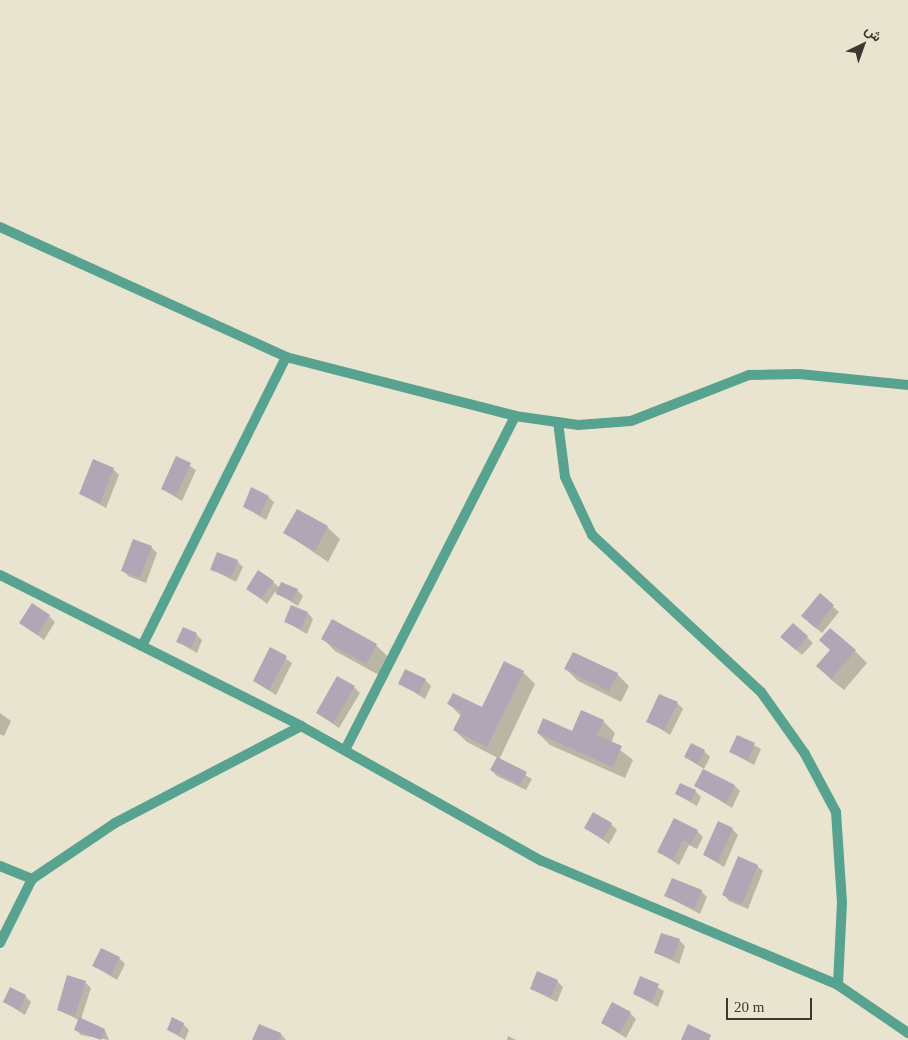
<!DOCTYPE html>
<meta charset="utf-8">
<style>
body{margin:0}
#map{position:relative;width:908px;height:1040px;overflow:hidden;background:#e9e4d0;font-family:"Times New Roman",Vazirmatn,serif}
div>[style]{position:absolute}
.shadow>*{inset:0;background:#0003}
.building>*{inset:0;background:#b0a6b6}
.minor>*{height:10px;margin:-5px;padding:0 5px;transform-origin:5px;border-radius:5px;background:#58a290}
span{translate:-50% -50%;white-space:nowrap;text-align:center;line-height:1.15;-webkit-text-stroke:5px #e9e4d0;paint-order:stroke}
.north{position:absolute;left:838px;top:20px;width:50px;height:50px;-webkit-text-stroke:4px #e9e4d0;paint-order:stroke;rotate:42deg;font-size:14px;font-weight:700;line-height:20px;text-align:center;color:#3a3831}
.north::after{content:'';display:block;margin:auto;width:18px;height:22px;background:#3a3831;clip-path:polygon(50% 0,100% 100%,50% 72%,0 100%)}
.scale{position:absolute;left:726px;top:998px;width:86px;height:22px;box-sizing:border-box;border:2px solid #3a3831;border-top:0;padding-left:6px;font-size:15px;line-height:18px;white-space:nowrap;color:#3a3831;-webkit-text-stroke:4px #e9e4d0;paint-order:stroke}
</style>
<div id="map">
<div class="shadow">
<div style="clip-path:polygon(176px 457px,196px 470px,182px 501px,162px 489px)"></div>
<div style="clip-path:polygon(113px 469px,119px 475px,106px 508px,80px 494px)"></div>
<div style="clip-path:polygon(268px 497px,274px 502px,266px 520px,244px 507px)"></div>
<div style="clip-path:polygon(327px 527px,340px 539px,328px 562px,285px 533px)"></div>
<div style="clip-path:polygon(151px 547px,157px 553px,146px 583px,128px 576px,123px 570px)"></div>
<div style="clip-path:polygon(237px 561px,243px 567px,236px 582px,211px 569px)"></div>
<div style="clip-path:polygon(273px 582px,280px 588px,297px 590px,303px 596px,298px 606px,275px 592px,267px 604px,247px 588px)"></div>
<div style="clip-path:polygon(820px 595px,839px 612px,822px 633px,808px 622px)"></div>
<div style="clip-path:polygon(308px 613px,313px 619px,307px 634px,286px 622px)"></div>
<div style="clip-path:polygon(49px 616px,55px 622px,44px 640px,21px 623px)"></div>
<div style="clip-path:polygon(196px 634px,202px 640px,197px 653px,178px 642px)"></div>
<div style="clip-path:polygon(807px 637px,813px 643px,802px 655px,788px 643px)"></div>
<div style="clip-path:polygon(323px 639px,376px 645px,388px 657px,379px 675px,335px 651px)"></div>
<div style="clip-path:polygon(271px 649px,292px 663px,276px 695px,254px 681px)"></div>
<div style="clip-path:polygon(855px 651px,867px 663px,844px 690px,829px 678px)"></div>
<div style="clip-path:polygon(566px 669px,617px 674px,629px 686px,621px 702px,578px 681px)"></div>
<div style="clip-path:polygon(523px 672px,535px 684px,499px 760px,532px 779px,526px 790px,497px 776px,491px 770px,498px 758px,467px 742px,454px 730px,461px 716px,449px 704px,482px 709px)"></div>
<div style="clip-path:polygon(425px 680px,431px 686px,425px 699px,399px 683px)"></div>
<div style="clip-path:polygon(354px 687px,360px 693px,339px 728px,317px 713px)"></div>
<div style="clip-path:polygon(677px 703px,683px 709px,670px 735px,648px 721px)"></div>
<div style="clip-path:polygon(0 713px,11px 721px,4px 736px,0 734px)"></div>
<div style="clip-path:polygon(603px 721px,615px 733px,611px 743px,633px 760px,625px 778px,550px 745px,538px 733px,573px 733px)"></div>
<div style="clip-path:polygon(737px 736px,761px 749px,754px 765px,730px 752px)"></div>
<div style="clip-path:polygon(704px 751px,710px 757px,704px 769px,685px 757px)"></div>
<div style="clip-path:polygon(696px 786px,735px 786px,740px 791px,732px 808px)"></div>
<div style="clip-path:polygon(695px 791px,701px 797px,697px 806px,676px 794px)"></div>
<div style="clip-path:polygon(611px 824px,617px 830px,609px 844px,585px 828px)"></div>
<div style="clip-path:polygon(732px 829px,738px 835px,724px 867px,704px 855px)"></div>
<div style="clip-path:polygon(697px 831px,703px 837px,697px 849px,689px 845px,679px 865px,659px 852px)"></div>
<div style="clip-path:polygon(757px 866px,763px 871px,748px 909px,729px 901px,724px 895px)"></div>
<div style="clip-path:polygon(701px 891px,707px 897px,700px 914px,666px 896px)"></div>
<div style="clip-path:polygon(679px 940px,685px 946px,679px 964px,656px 953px)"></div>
<div style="clip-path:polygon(119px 958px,125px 964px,117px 980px,94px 966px)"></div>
<div style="clip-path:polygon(641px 978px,664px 991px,658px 1007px,634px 994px)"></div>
<div style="clip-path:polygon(557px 981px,563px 987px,557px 1002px,531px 989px)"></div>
<div style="clip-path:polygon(85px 982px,91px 988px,81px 1019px,105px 1030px,109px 1040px,81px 1035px,75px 1029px,79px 1020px,58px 1010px)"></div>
<div style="clip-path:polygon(25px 996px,31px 1002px,25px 1015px,4px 1002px)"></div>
<div style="clip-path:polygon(630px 1013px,636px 1019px,626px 1038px,602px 1023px)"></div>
<div style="clip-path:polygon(183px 1024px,189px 1030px,185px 1040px,168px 1030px)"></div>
<div style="clip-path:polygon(259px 1026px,281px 1034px,286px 1040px,253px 1040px)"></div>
<div style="clip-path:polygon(508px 1036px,516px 1040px,507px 1040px)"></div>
</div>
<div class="building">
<div style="clip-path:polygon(176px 456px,191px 463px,176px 496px,161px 489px)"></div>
<div style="clip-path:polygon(93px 459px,114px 468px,100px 503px,79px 494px)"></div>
<div style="clip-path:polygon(251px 487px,269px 496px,260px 515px,243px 507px)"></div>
<div style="clip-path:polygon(297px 509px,328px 526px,315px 551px,283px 533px)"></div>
<div style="clip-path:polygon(133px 539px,152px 546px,140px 578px,121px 571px)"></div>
<div style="clip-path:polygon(217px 552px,238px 560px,231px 577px,210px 570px)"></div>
<div style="clip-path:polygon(258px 570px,274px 581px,261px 599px,246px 589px)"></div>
<div style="clip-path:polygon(281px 582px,298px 589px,292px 601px,276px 594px)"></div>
<div style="clip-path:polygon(820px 593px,834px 605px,816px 628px,801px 616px)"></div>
<div style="clip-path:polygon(32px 603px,50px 615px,37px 635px,19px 623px)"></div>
<div style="clip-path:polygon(291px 605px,308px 612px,301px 629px,284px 622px)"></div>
<div style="clip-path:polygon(332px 619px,377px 644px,366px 664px,321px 639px)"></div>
<div style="clip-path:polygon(793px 623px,808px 636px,796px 650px,780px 637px)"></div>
<div style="clip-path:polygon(183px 627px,197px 633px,191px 648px,176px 642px)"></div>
<div style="clip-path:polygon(830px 628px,856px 650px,831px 679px,816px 666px,830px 650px,819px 640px)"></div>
<div style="clip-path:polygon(270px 647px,287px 656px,269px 690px,253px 681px)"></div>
<div style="clip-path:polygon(573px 652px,618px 673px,609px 691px,564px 669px)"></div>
<div style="clip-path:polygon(504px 661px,524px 671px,487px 747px,453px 730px,462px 712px,447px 704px,453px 693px,482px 707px)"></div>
<div style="clip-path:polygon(405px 669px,426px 679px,419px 694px,398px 684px)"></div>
<div style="clip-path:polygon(337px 676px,355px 686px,333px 723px,316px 713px)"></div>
<div style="clip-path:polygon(659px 694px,678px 702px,664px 730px,646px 722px)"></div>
<div style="clip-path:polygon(581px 710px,604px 720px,597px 735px,622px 746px,613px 767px,537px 733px,543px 718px,572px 731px)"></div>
<div style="clip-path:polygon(737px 735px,755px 743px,748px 760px,729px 752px)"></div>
<div style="clip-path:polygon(691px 743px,705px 750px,698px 764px,684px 757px)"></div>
<div style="clip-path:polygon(497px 757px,527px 772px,520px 785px,490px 770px)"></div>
<div style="clip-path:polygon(703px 769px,735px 785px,726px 803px,694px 786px)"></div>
<div style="clip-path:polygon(680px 783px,696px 790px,691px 801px,675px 794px)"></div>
<div style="clip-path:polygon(593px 812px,612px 823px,603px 839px,584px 828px)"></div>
<div style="clip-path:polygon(674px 818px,698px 830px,691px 844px,683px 840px,673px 860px,657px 852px)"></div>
<div style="clip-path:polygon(718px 821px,733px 828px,718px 862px,703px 855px)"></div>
<div style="clip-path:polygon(738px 856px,758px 865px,742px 904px,722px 895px)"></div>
<div style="clip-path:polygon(672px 878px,702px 890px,694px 909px,664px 896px)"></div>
<div style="clip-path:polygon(661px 933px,680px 939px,673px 959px,654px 953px)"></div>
<div style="clip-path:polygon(101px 948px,120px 957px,111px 975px,92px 966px)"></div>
<div style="clip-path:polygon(537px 971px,558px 980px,551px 997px,530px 989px)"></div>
<div style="clip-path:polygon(67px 975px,86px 981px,75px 1016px,57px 1010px)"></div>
<div style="clip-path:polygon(640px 976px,659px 984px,652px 1002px,633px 994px)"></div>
<div style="clip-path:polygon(10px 987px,26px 995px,19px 1010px,3px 1002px)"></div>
<div style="clip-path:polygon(612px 1002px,631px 1012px,620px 1033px,601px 1023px)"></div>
<div style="clip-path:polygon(79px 1017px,105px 1029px,101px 1040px,74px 1030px)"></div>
<div style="clip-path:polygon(172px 1017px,184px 1023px,179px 1035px,167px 1030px)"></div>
<div style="clip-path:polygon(259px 1024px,281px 1033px,279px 1040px,252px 1040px)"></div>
<div style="clip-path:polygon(688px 1024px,711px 1035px,709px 1040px,681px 1040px)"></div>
</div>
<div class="minor">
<div style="left:0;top:227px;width:314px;rotate:24.4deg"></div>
<div style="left:286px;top:357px;width:236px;rotate:14.4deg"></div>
<div style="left:515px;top:416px;width:64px;rotate:8.1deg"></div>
<div style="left:578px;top:425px;width:53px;rotate:-4.3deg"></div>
<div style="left:631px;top:421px;width:127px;rotate:-21.3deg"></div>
<div style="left:749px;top:375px;width:50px;rotate:-1.1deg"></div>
<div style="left:799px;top:374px;width:110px;rotate:5.8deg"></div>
<div style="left:558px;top:422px;width:55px;rotate:82.7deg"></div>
<div style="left:565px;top:477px;width:64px;rotate:65deg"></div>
<div style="left:592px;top:535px;width:231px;rotate:42.9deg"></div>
<div style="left:761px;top:692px;width:76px;rotate:54.6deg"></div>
<div style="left:805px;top:754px;width:66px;rotate:61.9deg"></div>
<div style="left:836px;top:812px;width:90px;rotate:86.2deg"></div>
<div style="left:842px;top:902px;width:83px;rotate:92.8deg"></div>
<div style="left:0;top:575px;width:337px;rotate:26.6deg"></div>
<div style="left:301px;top:726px;width:276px;rotate:29.3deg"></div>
<div style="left:542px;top:861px;width:321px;rotate:22.7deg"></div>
<div style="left:838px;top:985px;width:85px;rotate:34.4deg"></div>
<div style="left:142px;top:646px;width:323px;rotate:-63.5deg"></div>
<div style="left:345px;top:750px;width:375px;rotate:-63deg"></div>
<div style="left:0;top:866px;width:35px;rotate:22deg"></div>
<div style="left:0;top:943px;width:72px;rotate:-63.4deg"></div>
<div style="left:32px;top:879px;width:100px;rotate:-34deg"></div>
<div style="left:115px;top:823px;width:210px;rotate:-27.5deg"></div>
</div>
<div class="north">ش</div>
<div class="scale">20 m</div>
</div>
